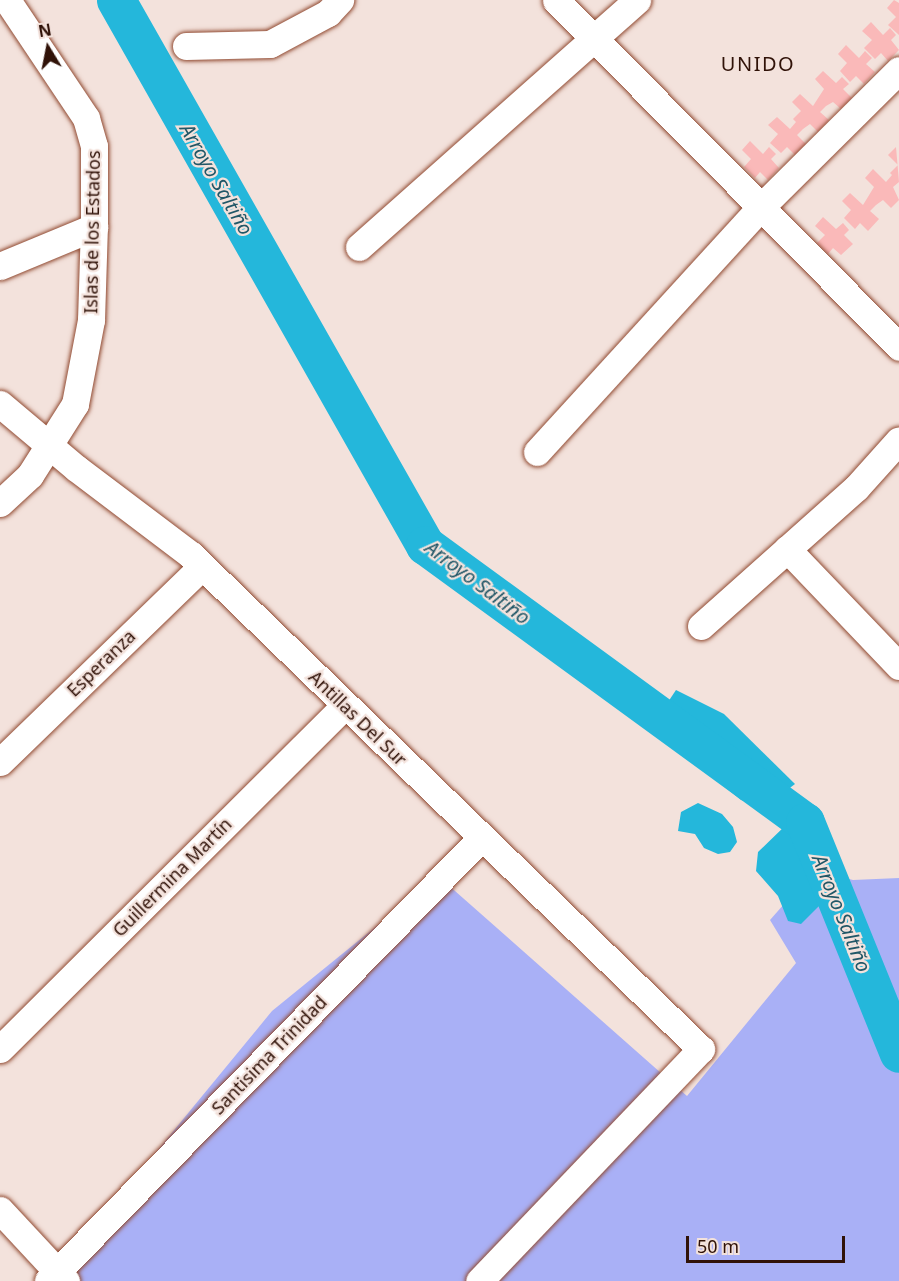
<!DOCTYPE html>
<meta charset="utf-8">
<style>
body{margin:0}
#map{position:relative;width:899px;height:1281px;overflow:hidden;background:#f3e2dc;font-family:"Noto Sans",sans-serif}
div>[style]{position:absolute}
.forest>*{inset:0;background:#a9b0f6}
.water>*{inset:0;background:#24b7db}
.river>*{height:39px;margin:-19.5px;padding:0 19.5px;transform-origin:19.5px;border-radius:19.5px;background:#24b7db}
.building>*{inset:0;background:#fab9b9}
.roads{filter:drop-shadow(0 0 2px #914a31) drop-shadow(0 0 2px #914a31)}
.minor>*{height:27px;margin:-13.5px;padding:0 13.5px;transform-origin:13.5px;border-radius:13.5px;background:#fff}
span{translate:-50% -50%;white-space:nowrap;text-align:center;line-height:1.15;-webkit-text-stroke:4.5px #f3e2dc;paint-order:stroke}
.street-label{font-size:18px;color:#301208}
.neighbourhood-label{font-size:20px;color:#301208;letter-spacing:1.5px}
.water-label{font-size:20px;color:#215767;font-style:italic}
.north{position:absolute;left:18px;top:18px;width:60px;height:60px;-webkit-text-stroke:4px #f3e2dc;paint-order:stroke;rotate:350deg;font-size:16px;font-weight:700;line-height:24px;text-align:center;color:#301208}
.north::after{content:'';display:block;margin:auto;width:21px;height:27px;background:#301208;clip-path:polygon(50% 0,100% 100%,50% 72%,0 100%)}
.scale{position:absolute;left:686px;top:1236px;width:159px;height:27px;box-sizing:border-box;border:3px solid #301208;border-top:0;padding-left:8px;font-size:18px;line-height:21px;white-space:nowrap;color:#301208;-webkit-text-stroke:4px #f3e2dc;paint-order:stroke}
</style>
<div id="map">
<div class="forest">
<div style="clip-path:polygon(814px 870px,853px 880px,899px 878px,899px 1281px,50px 1281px,272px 1011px,438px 876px,687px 1096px,796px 963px,770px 920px)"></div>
</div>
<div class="water">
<div style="clip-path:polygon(676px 690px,724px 714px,795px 784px,765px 807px,741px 800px,706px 772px,656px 720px)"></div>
<div style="clip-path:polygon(698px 803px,722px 814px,733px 827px,737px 842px,730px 852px,718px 854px,704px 848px,695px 834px,678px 831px,681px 812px)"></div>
<div style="clip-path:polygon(788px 823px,798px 823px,815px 856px,824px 901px,801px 924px,788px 921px,778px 896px,756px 871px,758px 852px)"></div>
</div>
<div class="river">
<div style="left:116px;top:0;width:627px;rotate:60.45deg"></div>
<div style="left:425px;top:545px;width:470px;rotate:36.1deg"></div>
<div style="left:805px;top:822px;width:249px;rotate:67.9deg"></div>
</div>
<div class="building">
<div style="clip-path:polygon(894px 0,899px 3px,899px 35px,888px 25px,896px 17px,887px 8px)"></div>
<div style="clip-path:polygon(871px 22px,883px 35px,890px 28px,896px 35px,891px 40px,899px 50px,888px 61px,881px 53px,875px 59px,864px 48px,872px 40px,862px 31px)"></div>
<div style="clip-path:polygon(846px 45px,859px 58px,865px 51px,872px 58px,866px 64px,875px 72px,864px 84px,856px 76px,850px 82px,840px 71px,847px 63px,838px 54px)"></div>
<div style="clip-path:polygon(823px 71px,836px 83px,842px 77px,849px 84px,843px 89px,852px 98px,841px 109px,833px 102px,826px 106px,820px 112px,829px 120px,818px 132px,810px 124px,803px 129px,797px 135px,806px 144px,795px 155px,787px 147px,781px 153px,770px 143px,778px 134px,768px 125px,777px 117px,790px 129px,796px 122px,793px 119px,801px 111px,792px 102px,800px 94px,813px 106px,824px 89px,815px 79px)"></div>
<div style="clip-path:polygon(750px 141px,763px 154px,769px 147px,776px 154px,771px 159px,779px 168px,768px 180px,760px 172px,755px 178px,744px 167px,751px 159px,742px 150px)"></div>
<div style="clip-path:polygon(896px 147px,899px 182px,893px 187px,899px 200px,891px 208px,883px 200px,876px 205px,870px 211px,879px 219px,868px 231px,860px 223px,855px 229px,844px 218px,851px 210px,842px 201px,850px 193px,863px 205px,874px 187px,865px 178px,873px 169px,886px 182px,892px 175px,890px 173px,898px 165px,888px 155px)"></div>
<div style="clip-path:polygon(823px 217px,836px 229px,843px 223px,849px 230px,844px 235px,853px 244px,841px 255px,833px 248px,828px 254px,817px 243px,825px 235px,815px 226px)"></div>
</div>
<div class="roads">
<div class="minor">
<div style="left:556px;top:0;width:488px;rotate:45.3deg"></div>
<div style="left:186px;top:46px;width:84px;rotate:-1.4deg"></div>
<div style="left:270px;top:44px;width:66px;rotate:-28.1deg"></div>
<div style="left:328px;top:13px;width:18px;rotate:-47deg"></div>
<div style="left:359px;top:247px;width:372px;rotate:-41.6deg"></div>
<div style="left:0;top:266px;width:102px;rotate:-22.5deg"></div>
<div style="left:0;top:404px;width:99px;rotate:40.1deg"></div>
<div style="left:76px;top:468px;width:144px;rotate:37.1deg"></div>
<div style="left:191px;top:555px;width:710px;rotate:44.09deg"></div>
<div style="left:701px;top:1049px;width:321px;rotate:133.7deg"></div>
<div style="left:537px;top:452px;width:329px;rotate:-47.6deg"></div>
<div style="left:759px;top:209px;width:197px;rotate:-44.8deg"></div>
<div style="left:0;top:503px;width:41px;rotate:-43deg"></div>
<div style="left:30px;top:475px;width:84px;rotate:-57.6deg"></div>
<div style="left:75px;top:404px;width:86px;rotate:-79.2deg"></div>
<div style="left:91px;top:320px;width:93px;rotate:-88.2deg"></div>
<div style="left:94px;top:227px;width:81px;rotate:-90deg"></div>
<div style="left:94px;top:146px;width:29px;rotate:-106deg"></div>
<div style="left:86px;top:118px;width:142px;rotate:-123.8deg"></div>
<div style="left:787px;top:549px;width:162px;rotate:46.3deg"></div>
<div style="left:701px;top:626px;width:208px;rotate:-41.7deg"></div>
<div style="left:856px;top:488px;width:64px;rotate:-48.1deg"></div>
<div style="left:0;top:762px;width:281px;rotate:-44.1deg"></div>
<div style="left:0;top:1049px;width:487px;rotate:-44.9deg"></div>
<div style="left:0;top:1210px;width:97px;rotate:47.1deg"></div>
<div style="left:48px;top:1281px;width:621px;rotate:-45.65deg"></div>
</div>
</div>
<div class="street-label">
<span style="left:92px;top:232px;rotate:-89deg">Islas de los Estados</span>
<span style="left:101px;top:663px;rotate:-44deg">Esperanza</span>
<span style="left:358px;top:718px;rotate:44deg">Antillas Del Sur</span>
<span style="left:172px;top:877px;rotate:-45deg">Guillermina Martín</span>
<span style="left:269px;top:1055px;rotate:-46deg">Santisima Trinidad</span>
</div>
<div class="neighbourhood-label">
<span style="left:758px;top:63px">UNIDO</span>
</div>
<div class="water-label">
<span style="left:217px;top:179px;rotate:60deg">Arroyo Saltiño</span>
<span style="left:478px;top:582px;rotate:37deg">Arroyo Saltiño</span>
<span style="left:842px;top:913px;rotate:68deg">Arroyo Saltiño</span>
</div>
<div class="north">N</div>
<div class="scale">50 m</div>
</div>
